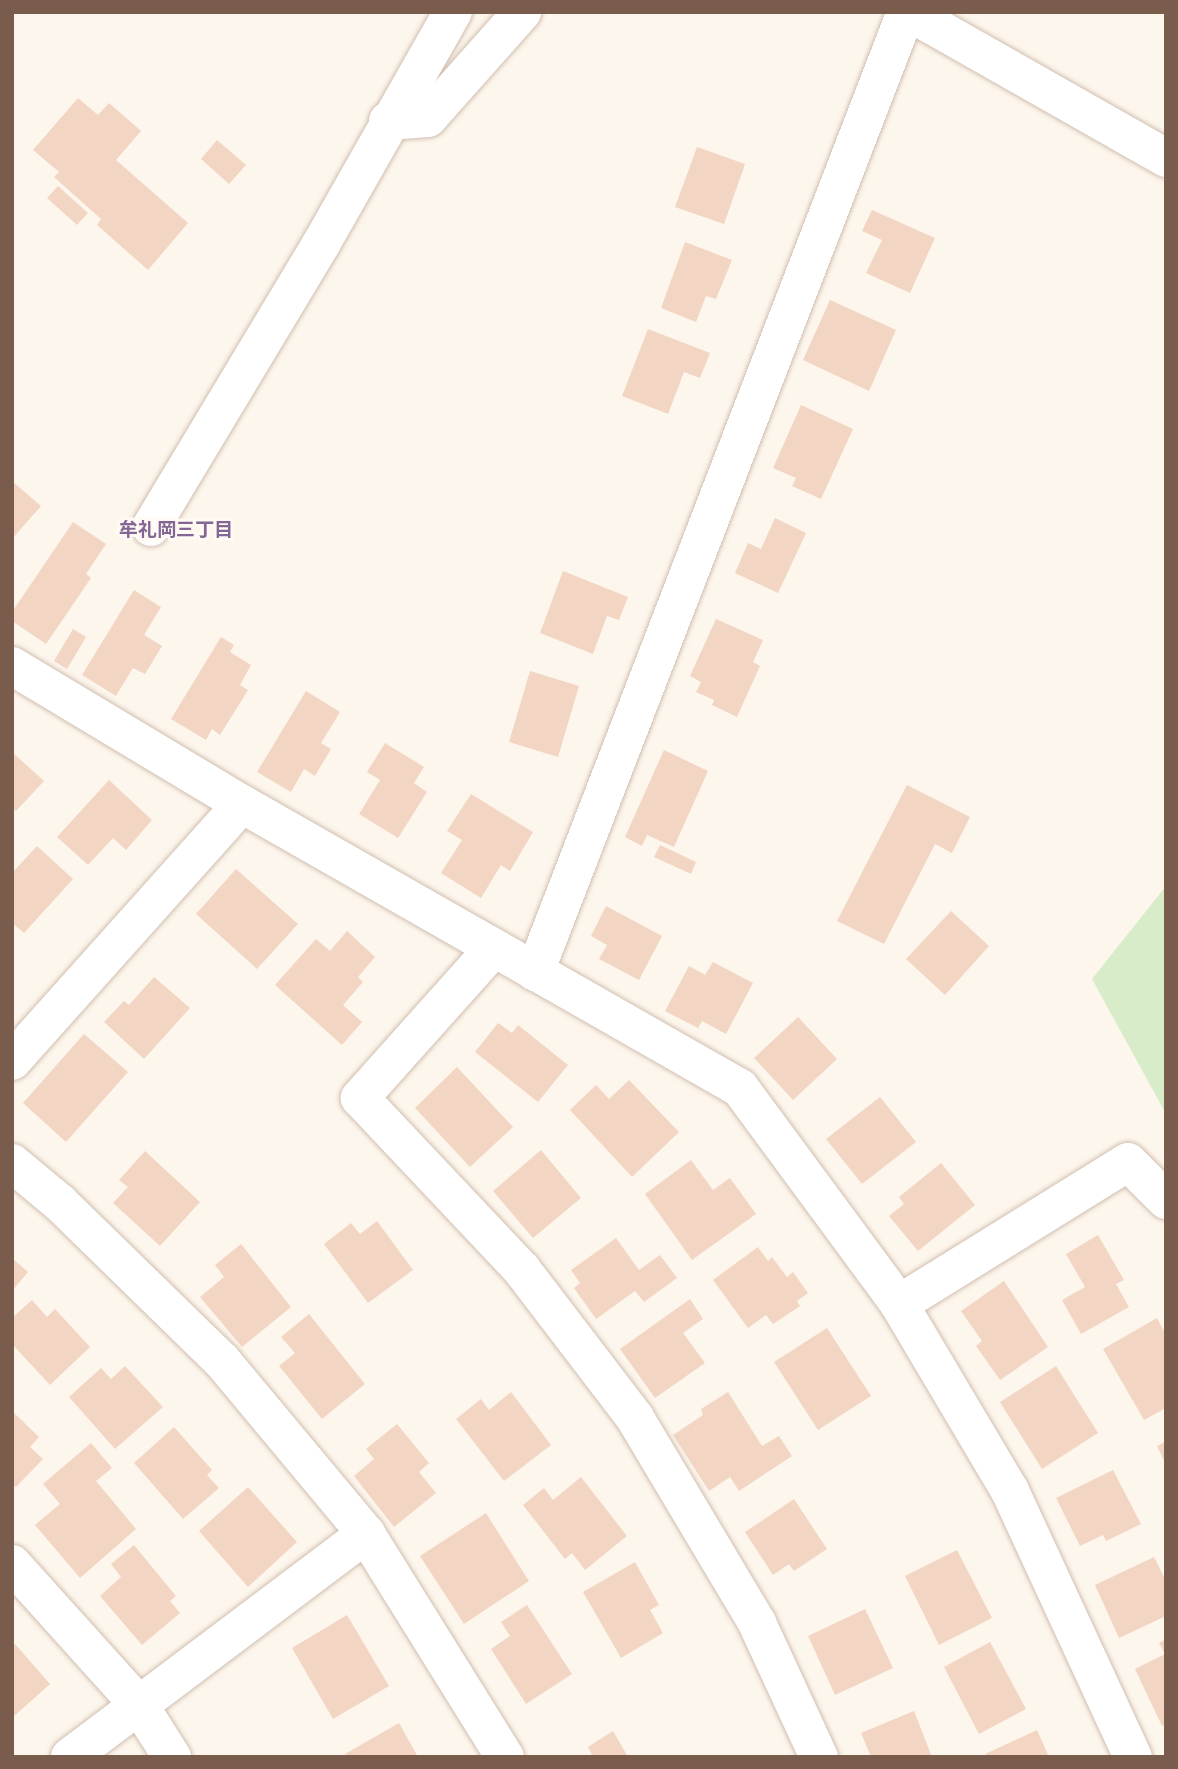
<!DOCTYPE html>
<meta charset="utf-8">
<style>
body{margin:0}
#map{position:relative;width:1178px;height:1769px;overflow:hidden;background:#fdf6ec;font-family:"Titillium Web","Noto Sans JP",sans-serif}
div>[style]{position:absolute}
.green>*{inset:0;background:#d8ecc9}
.building>*{inset:0;background:#f3d5c3}
.roads{filter:drop-shadow(0 0 2px #d1beb0) drop-shadow(0 0 2px #d1beb0)}
.minor>*{height:38px;margin:-19px;padding:0 19px;transform-origin:19px;border-radius:19px;background:#fff}
span{translate:-50% -50%;white-space:nowrap;text-align:center;line-height:1.15;-webkit-text-stroke:6px #fffaf3;paint-order:stroke}
.neighbourhood-label{font-size:19px;color:#846695;font-weight:700}
.frame{position:absolute;inset:0;border:14px solid #7a5c4d;pointer-events:none}
</style>
<div id="map">
<div class="green">
<div style="clip-path:polygon(1166px 886px,1166px 1114px,1092px 979px)"></div>
</div>
<div class="building">
<div style="clip-path:polygon(78px 98px,98px 115px,109px 103px,141px 131px,116px 160px,188px 223px,148px 270px,97px 225px,101px 219px,54px 177px,59px 172px,33px 150px)"></div>
<div style="clip-path:polygon(217px 140px,246px 165px,229px 184px,201px 159px)"></div>
<div style="clip-path:polygon(697px 147px,745px 164px,724px 224px,675px 207px)"></div>
<div style="clip-path:polygon(58px 186px,88px 213px,77px 225px,47px 198px)"></div>
<div style="clip-path:polygon(872px 210px,935px 238px,910px 293px,866px 273px,882px 240px,862px 231px)"></div>
<div style="clip-path:polygon(685px 242px,732px 260px,716px 299px,706px 296px,696px 322px,661px 308px)"></div>
<div style="clip-path:polygon(830px 300px,896px 330px,869px 391px,803px 360px)"></div>
<div style="clip-path:polygon(648px 329px,710px 353px,700px 378px,684px 372px,668px 414px,622px 396px)"></div>
<div style="clip-path:polygon(801px 405px,853px 429px,821px 499px,792px 486px,796px 478px,773px 468px)"></div>
<div style="clip-path:polygon(12px 481px,41px 506px,12px 539px)"></div>
<div style="clip-path:polygon(775px 518px,806px 533px,778px 593px,735px 573px,748px 543px,761px 549px)"></div>
<div style="clip-path:polygon(73px 522px,106px 544px,86px 574px,91px 578px,46px 644px,12px 621px,12px 612px)"></div>
<div style="clip-path:polygon(563px 571px,628px 597px,619px 620px,607px 616px,593px 654px,540px 633px)"></div>
<div style="clip-path:polygon(134px 590px,161px 607px,144px 635px,162px 646px,145px 674px,133px 668px,116px 696px,82px 675px)"></div>
<div style="clip-path:polygon(716px 619px,763px 640px,753px 662px,760px 666px,737px 717px,712px 705px,714px 700px,696px 692px,701px 682px,690px 676px)"></div>
<div style="clip-path:polygon(73px 629px,86px 637px,67px 669px,54px 661px)"></div>
<div style="clip-path:polygon(221px 637px,234px 645px,230px 652px,251px 665px,240px 685px,248px 690px,220px 735px,212px 729px,206px 740px,171px 719px)"></div>
<div style="clip-path:polygon(530px 671px,579px 686px,558px 757px,509px 742px)"></div>
<div style="clip-path:polygon(306px 691px,340px 712px,321px 743px,331px 749px,315px 776px,304px 769px,291px 792px,257px 772px)"></div>
<div style="clip-path:polygon(385px 743px,424px 767px,414px 783px,427px 792px,398px 838px,359px 814px,380px 780px,367px 772px)"></div>
<div style="clip-path:polygon(664px 750px,708px 771px,674px 847px,647px 835px,642px 846px,625px 837px)"></div>
<div style="clip-path:polygon(12px 752px,44px 781px,16px 811px,12px 808px)"></div>
<div style="clip-path:polygon(109px 780px,152px 820px,126px 850px,113px 838px,88px 865px,57px 837px)"></div>
<div style="clip-path:polygon(907px 785px,970px 817px,952px 853px,935px 844px,884px 944px,837px 921px)"></div>
<div style="clip-path:polygon(471px 794px,533px 832px,510px 871px,501px 865px,481px 898px,441px 873px,462px 840px,447px 831px)"></div>
<div style="clip-path:polygon(660px 845px,696px 862px,691px 874px,654px 857px)"></div>
<div style="clip-path:polygon(37px 846px,73px 879px,24px 933px,12px 923px,12px 873px)"></div>
<div style="clip-path:polygon(236px 869px,298px 924px,257px 969px,196px 914px)"></div>
<div style="clip-path:polygon(606px 906px,662px 936px,639px 980px,599px 959px,607px 945px,591px 936px)"></div>
<div style="clip-path:polygon(951px 911px,989px 946px,945px 995px,906px 959px)"></div>
<div style="clip-path:polygon(347px 931px,375px 957px,358px 977px,363px 982px,343px 1005px,362px 1022px,342px 1045px,275px 985px,316px 939px,330px 951px)"></div>
<div style="clip-path:polygon(713px 962px,753px 983px,726px 1034px,702px 1021px,698px 1028px,665px 1011px,689px 966px,705px 975px)"></div>
<div style="clip-path:polygon(154px 977px,190px 1008px,144px 1059px,104px 1022px,124px 1001px,129px 1005px)"></div>
<div style="clip-path:polygon(798px 1017px,837px 1059px,793px 1100px,754px 1058px)"></div>
<div style="clip-path:polygon(498px 1023px,512px 1033px,518px 1025px,568px 1065px,538px 1102px,475px 1052px)"></div>
<div style="clip-path:polygon(84px 1034px,128px 1072px,66px 1142px,23px 1103px)"></div>
<div style="clip-path:polygon(457px 1067px,513px 1127px,470px 1167px,415px 1108px)"></div>
<div style="clip-path:polygon(629px 1080px,679px 1132px,632px 1177px,570px 1110px,596px 1085px,609px 1099px)"></div>
<div style="clip-path:polygon(880px 1097px,916px 1142px,862px 1184px,826px 1139px)"></div>
<div style="clip-path:polygon(541px 1150px,581px 1198px,533px 1238px,493px 1191px)"></div>
<div style="clip-path:polygon(145px 1151px,200px 1202px,160px 1246px,113px 1203px,128px 1187px,119px 1180px)"></div>
<div style="clip-path:polygon(691px 1160px,713px 1190px,730px 1178px,756px 1214px,692px 1260px,645px 1194px)"></div>
<div style="clip-path:polygon(941px 1163px,975px 1205px,918px 1251px,889px 1216px,904px 1204px,899px 1197px)"></div>
<div style="clip-path:polygon(377px 1221px,413px 1270px,368px 1303px,324px 1244px,351px 1223px,360px 1234px)"></div>
<div style="clip-path:polygon(1098px 1235px,1124px 1280px,1116px 1284px,1129px 1307px,1081px 1334px,1062px 1300px,1085px 1287px,1066px 1254px)"></div>
<div style="clip-path:polygon(616px 1238px,639px 1270px,660px 1255px,677px 1278px,644px 1302px,635px 1291px,596px 1319px,574px 1288px,580px 1283px,571px 1270px)"></div>
<div style="clip-path:polygon(241px 1244px,291px 1307px,242px 1347px,200px 1297px,224px 1277px,215px 1265px)"></div>
<div style="clip-path:polygon(758px 1247px,768px 1261px,772px 1257px,787px 1277px,793px 1272px,808px 1293px,797px 1301px,800px 1306px,773px 1324px,766px 1315px,748px 1328px,713px 1280px)"></div>
<div style="clip-path:polygon(12px 1258px,28px 1272px,12px 1291px)"></div>
<div style="clip-path:polygon(1004px 1281px,1048px 1347px,1000px 1380px,976px 1346px,982px 1341px,961px 1311px)"></div>
<div style="clip-path:polygon(690px 1299px,703px 1319px,683px 1333px,705px 1363px,655px 1398px,620px 1349px)"></div>
<div style="clip-path:polygon(32px 1300px,47px 1317px,55px 1309px,90px 1347px,50px 1385px,12px 1344px,12px 1318px)"></div>
<div style="clip-path:polygon(309px 1314px,365px 1384px,322px 1419px,279px 1366px,295px 1353px,281px 1337px)"></div>
<div style="clip-path:polygon(1157px 1318px,1166px 1335px,1166px 1408px,1144px 1420px,1103px 1349px)"></div>
<div style="clip-path:polygon(827px 1328px,871px 1396px,818px 1430px,774px 1362px)"></div>
<div style="clip-path:polygon(125px 1366px,163px 1407px,115px 1449px,69px 1397px,101px 1368px,111px 1379px)"></div>
<div style="clip-path:polygon(1056px 1366px,1098px 1433px,1042px 1469px,1000px 1402px)"></div>
<div style="clip-path:polygon(511px 1392px,551px 1445px,504px 1481px,456px 1419px,481px 1399px,489px 1410px)"></div>
<div style="clip-path:polygon(728px 1392px,762px 1446px,779px 1436px,792px 1456px,739px 1491px,730px 1477px,709px 1491px,673px 1435px,703px 1415px,701px 1409px)"></div>
<div style="clip-path:polygon(12px 1411px,39px 1437px,30px 1447px,43px 1459px,16px 1487px,12px 1484px)"></div>
<div style="clip-path:polygon(397px 1424px,429px 1463px,419px 1472px,436px 1493px,394px 1527px,354px 1476px,374px 1459px,366px 1449px)"></div>
<div style="clip-path:polygon(174px 1427px,212px 1470px,207px 1475px,219px 1488px,183px 1519px,134px 1463px)"></div>
<div style="clip-path:polygon(1166px 1441px,1166px 1465px,1157px 1446px)"></div>
<div style="clip-path:polygon(91px 1443px,112px 1468px,96px 1481px,136px 1529px,80px 1578px,35px 1525px,60px 1504px,43px 1484px)"></div>
<div style="clip-path:polygon(1113px 1470px,1141px 1524px,1106px 1541px,1103px 1535px,1080px 1546px,1056px 1498px)"></div>
<div style="clip-path:polygon(581px 1477px,627px 1536px,585px 1570px,572px 1553px,565px 1559px,523px 1505px,544px 1488px,553px 1500px)"></div>
<div style="clip-path:polygon(248px 1487px,297px 1542px,248px 1587px,199px 1531px)"></div>
<div style="clip-path:polygon(794px 1499px,827px 1549px,794px 1571px,789px 1564px,773px 1575px,745px 1532px)"></div>
<div style="clip-path:polygon(486px 1513px,529px 1581px,464px 1624px,420px 1556px)"></div>
<div style="clip-path:polygon(134px 1545px,176px 1596px,170px 1601px,180px 1613px,142px 1645px,100px 1596px,121px 1577px,111px 1564px)"></div>
<div style="clip-path:polygon(957px 1550px,992px 1618px,939px 1645px,905px 1576px)"></div>
<div style="clip-path:polygon(1154px 1557px,1166px 1581px,1166px 1616px,1119px 1638px,1095px 1585px)"></div>
<div style="clip-path:polygon(635px 1562px,659px 1605px,650px 1610px,663px 1633px,621px 1658px,583px 1592px)"></div>
<div style="clip-path:polygon(527px 1605px,572px 1674px,526px 1704px,491px 1649px,510px 1636px,501px 1622px)"></div>
<div style="clip-path:polygon(865px 1609px,893px 1668px,835px 1695px,808px 1636px)"></div>
<div style="clip-path:polygon(347px 1615px,389px 1686px,333px 1719px,292px 1648px)"></div>
<div style="clip-path:polygon(1166px 1639px,1166px 1725px,1162px 1726px,1135px 1669px,1165px 1654px,1159px 1643px)"></div>
<div style="clip-path:polygon(990px 1642px,1026px 1709px,979px 1734px,944px 1667px)"></div>
<div style="clip-path:polygon(15px 1644px,50px 1684px,12px 1718px,12px 1646px)"></div>
<div style="clip-path:polygon(914px 1711px,932px 1757px,871px 1757px,861px 1733px)"></div>
<div style="clip-path:polygon(399px 1723px,418px 1757px,347px 1757px,345px 1754px)"></div>
<div style="clip-path:polygon(1037px 1730px,1049px 1757px,986px 1757px,985px 1754px)"></div>
<div style="clip-path:polygon(613px 1731px,628px 1757px,593px 1757px,588px 1747px)"></div>
</div>
<div class="roads">
<div class="minor">
<div style="left:909px;top:12px;width:296px;rotate:29.6deg"></div>
<div style="left:388px;top:121px;width:40px;rotate:-4.3deg"></div>
<div style="left:428px;top:118px;width:142px;rotate:-48.4deg"></div>
<div style="left:151px;top:527px;width:330px;rotate:-59deg"></div>
<div style="left:321px;top:244px;width:267px;rotate:-60.4deg"></div>
<div style="left:12px;top:666px;width:268px;rotate:31deg"></div>
<div style="left:242px;top:804px;width:573px;rotate:29.7deg"></div>
<div style="left:740px;top:1088px;width:268px;rotate:53.6deg"></div>
<div style="left:899px;top:1304px;width:217px;rotate:59.3deg"></div>
<div style="left:1010px;top:1491px;width:293px;rotate:65.2deg"></div>
<div style="left:493px;top:949px;width:200px;rotate:131.8deg"></div>
<div style="left:360px;top:1098px;width:236px;rotate:46.7deg"></div>
<div style="left:522px;top:1270px;width:186px;rotate:52.6deg"></div>
<div style="left:635px;top:1418px;width:239px;rotate:59.2deg"></div>
<div style="left:757px;top:1623px;width:148px;rotate:65.2deg"></div>
<div style="left:535px;top:972px;width:1029px;rotate:-68.87deg"></div>
<div style="left:12px;top:1061px;width:345px;rotate:-48.2deg"></div>
<div style="left:12px;top:1163px;width:62px;rotate:39.8deg"></div>
<div style="left:60px;top:1203px;width:226px;rotate:44.3deg"></div>
<div style="left:222px;top:1361px;width:225px;rotate:50.2deg"></div>
<div style="left:366px;top:1534px;width:263px;rotate:58.1deg"></div>
<div style="left:899px;top:1304px;width:269px;rotate:-31.8deg"></div>
<div style="left:1128px;top:1162px;width:54px;rotate:45deg"></div>
<div style="left:12px;top:1564px;width:190px;rotate:48deg"></div>
<div style="left:139px;top:1705px;width:62px;rotate:57.6deg"></div>
<div style="left:70px;top:1757px;width:371px;rotate:-37deg"></div>
</div>
</div>
<div class="neighbourhood-label">
<span style="left:176px;top:529px">牟礼岡三丁目</span>
</div>
<div class="frame"></div>
</div>
